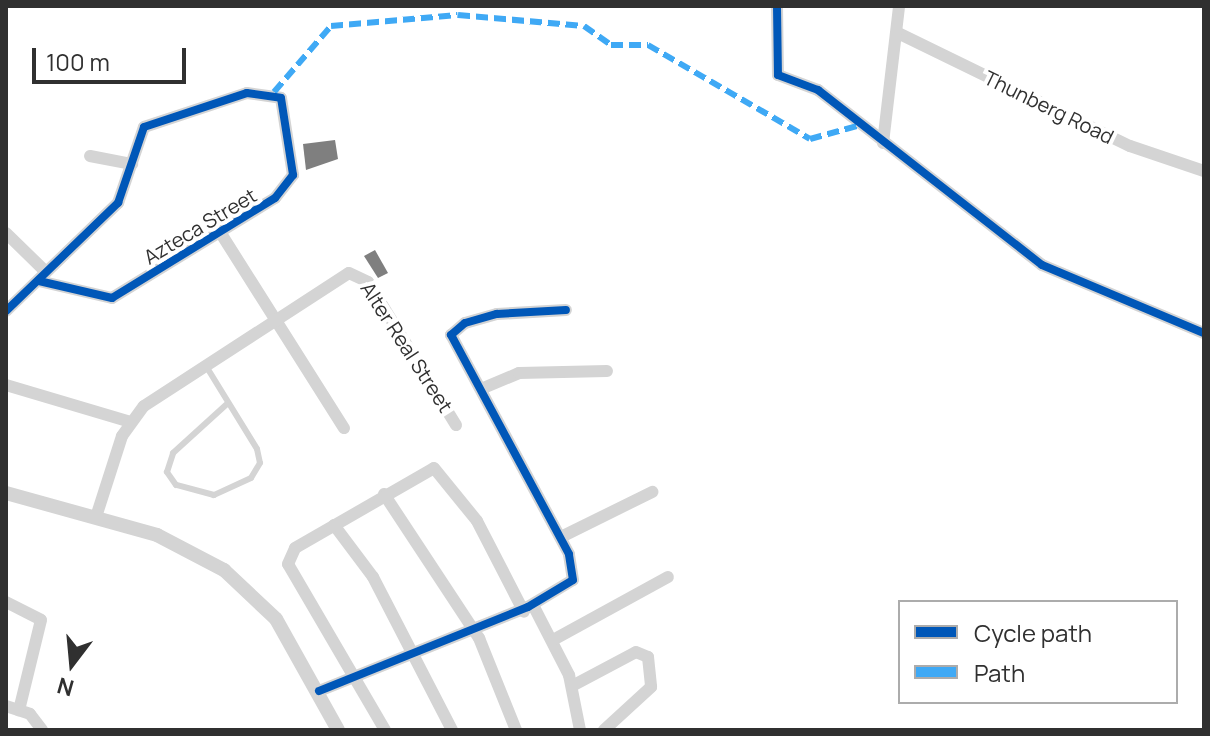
<!DOCTYPE html>
<style>
body{margin:0}
#map{position:relative;width:1210px;height:736px;overflow:hidden;background:#fff;font-family:Manrope,sans-serif}
div>[style]{position:absolute}
.building>*{inset:0;background:#7f7f7f}
.service>*{height:6px;margin:-3px;padding:0 3px;transform-origin:3px;border-radius:3px;background:#d4d4d4}
.minor>*{height:12px;margin:-6px;padding:0 6px;transform-origin:6px;border-radius:6px;background:#d4d4d4}
.tertiary>*{height:14px;margin:-7px;padding:0 7px;transform-origin:7px;border-radius:7px;background:#d4d4d4}
.quiet>*{height:6px;margin-top:-3px;transform-origin:0;background:repeating-linear-gradient(90deg,#3fa9f5 0 12px,transparent 0 18px)}
.cycleway>*{height:8px;margin:-4px;padding:0 4px;transform-origin:4px;border-radius:4px;background:#0057b8}
span{translate:-50% -50%;white-space:nowrap;text-align:center;line-height:1.15;-webkit-text-stroke:8px #fff;paint-order:stroke}
.street-label{font-size:20px;color:#303030}
.frame{position:absolute;inset:0;border:8px solid #303030;pointer-events:none}
.legend{position:absolute;left:898px;top:600px;width:280px;height:104px;box-sizing:border-box;background:#fff;border:2px solid #acacac;margin:0;padding:10px 14px;list-style:none;font-size:24px;color:#303030}
.legend li{display:flex;align-items:center;gap:16px;height:40px}
.legend b{width:40px;border:2px solid #acacac}
.north{position:absolute;left:32px;top:624px;width:80px;height:80px;-webkit-text-stroke:6px #fff;paint-order:stroke;rotate:196deg;font-size:22px;font-weight:700;line-height:32px;text-align:center;color:#303030}
.north::after{content:'';display:block;margin:auto;width:28px;height:36px;background:#303030;clip-path:polygon(50% 0,100% 100%,50% 72%,0 100%)}
.scale{position:absolute;left:32px;top:48px;width:154px;height:36px;box-sizing:border-box;border:4px solid #303030;border-top:0;padding-left:10px;font-size:24px;line-height:28px;white-space:nowrap;color:#303030;-webkit-text-stroke:6px #fff;paint-order:stroke}
</style>
<div id="map">
<div class="building">
<div style="clip-path:polygon(335px 140px,338px 159px,306px 170px,303px 144px)"></div>
<div style="clip-path:polygon(375px 250px,388px 273px,378px 278px,364px 256px)"></div>
</div>
<div class="service">
<div style="left:206px;top:366px;width:97px;rotate:58.4deg"></div>
<div style="left:257px;top:449px;width:14px;rotate:78deg"></div>
<div style="left:260px;top:463px;width:17px;rotate:121deg"></div>
<div style="left:251px;top:478px;width:41px;rotate:155.3deg"></div>
<div style="left:214px;top:495px;width:39px;rotate:-165deg"></div>
<div style="left:176px;top:485px;width:16px;rotate:-125deg"></div>
<div style="left:167px;top:472px;width:20px;rotate:-72deg"></div>
<div style="left:173px;top:453px;width:74px;rotate:-42.3deg"></div>
</div>
<div class="minor">
<div style="left:777px;top:6px;width:69px;rotate:89.2deg"></div>
<div style="left:778px;top:75px;width:43px;rotate:20.6deg"></div>
<div style="left:818px;top:90px;width:284px;rotate:38deg"></div>
<div style="left:1042px;top:265px;width:176px;rotate:22.8deg"></div>
<div style="left:898px;top:33px;width:258px;rotate:26deg"></div>
<div style="left:1130px;top:146px;width:78px;rotate:18.7deg"></div>
<div style="left:883px;top:143px;width:138px;rotate:-83.3deg"></div>
<div style="left:90px;top:156px;width:43px;rotate:10.8deg"></div>
<div style="left:220px;top:232px;width:232px;rotate:57.7deg"></div>
<div style="left:6px;top:233px;width:56px;rotate:44.3deg"></div>
<div style="left:6px;top:311px;width:156px;rotate:-44deg"></div>
<div style="left:118px;top:203px;width:80px;rotate:-71.1deg"></div>
<div style="left:144px;top:127px;width:108px;rotate:-18.3deg"></div>
<div style="left:247px;top:93px;width:34px;rotate:8deg"></div>
<div style="left:281px;top:98px;width:78px;rotate:81.1deg"></div>
<div style="left:293px;top:175px;width:29px;rotate:128deg"></div>
<div style="left:275px;top:198px;width:191px;rotate:148.5deg"></div>
<div style="left:112px;top:298px;width:75px;rotate:-166.9deg"></div>
<div style="left:6px;top:385px;width:130px;rotate:16.5deg"></div>
<div style="left:481px;top:389px;width:41px;rotate:-22.8deg"></div>
<div style="left:519px;top:373px;width:88px;rotate:-1.3deg"></div>
<div style="left:384px;top:494px;width:173px;rotate:56.6deg"></div>
<div style="left:479px;top:638px;width:99px;rotate:68.1deg"></div>
<div style="left:96px;top:517px;width:85px;rotate:-72.2deg"></div>
<div style="left:122px;top:436px;width:37px;rotate:-54deg"></div>
<div style="left:144px;top:406px;width:244px;rotate:-33deg"></div>
<div style="left:349px;top:273px;width:21px;rotate:25deg"></div>
<div style="left:368px;top:282px;width:168px;rotate:58.4deg"></div>
<div style="left:334px;top:525px;width:65px;rotate:53.1deg"></div>
<div style="left:373px;top:577px;width:172px;rotate:62.7deg"></div>
<div style="left:561px;top:537px;width:102px;rotate:-26.3deg"></div>
<div style="left:6px;top:602px;width:39px;rotate:27deg"></div>
<div style="left:41px;top:620px;width:93px;rotate:103.7deg"></div>
<div style="left:533px;top:605px;width:79px;rotate:62.8deg"></div>
<div style="left:569px;top:675px;width:56px;rotate:78.7deg"></div>
<div style="left:553px;top:640px;width:131px;rotate:-28.7deg"></div>
<div style="left:572px;top:686px;width:72px;rotate:-28deg"></div>
<div style="left:636px;top:652px;width:13px;rotate:23deg"></div>
<div style="left:648px;top:657px;width:30px;rotate:84deg"></div>
<div style="left:651px;top:687px;width:64px;rotate:137.5deg"></div>
<div style="left:319px;top:691px;width:225px;rotate:-21.9deg"></div>
<div style="left:528px;top:607px;width:52px;rotate:-31deg"></div>
<div style="left:573px;top:580px;width:26px;rotate:-99deg"></div>
<div style="left:569px;top:554px;width:249px;rotate:-118.3deg"></div>
<div style="left:451px;top:335px;width:18px;rotate:-41deg"></div>
<div style="left:465px;top:323px;width:33px;rotate:-16deg"></div>
<div style="left:497px;top:314px;width:69px;rotate:-3.3deg"></div>
<div style="left:6px;top:706px;width:25px;rotate:18deg"></div>
<div style="left:30px;top:714px;width:20px;rotate:53deg"></div>
<div style="left:385px;top:730px;width:192px;rotate:-120.3deg"></div>
<div style="left:288px;top:564px;width:17px;rotate:-66deg"></div>
<div style="left:295px;top:548px;width:160px;rotate:-29.9deg"></div>
<div style="left:434px;top:468px;width:68px;rotate:50.9deg"></div>
<div style="left:477px;top:521px;width:102px;rotate:62.7deg"></div>
</div>
<div class="tertiary">
<div style="left:6px;top:493px;width:157px;rotate:15.5deg"></div>
<div style="left:157px;top:535px;width:76px;rotate:27.6deg"></div>
<div style="left:224px;top:570px;width:71px;rotate:43.3deg"></div>
<div style="left:276px;top:619px;width:127px;rotate:60.8deg"></div>
</div>
<div class="quiet">
<div style="left:274px;top:92px;width:87px;rotate:-49.2deg"></div>
<div style="left:331px;top:26px;width:127px;rotate:-5deg"></div>
<div style="left:458px;top:15px;width:126px;rotate:5deg"></div>
<div style="left:584px;top:26px;width:33px;rotate:35deg"></div>
<div style="left:611px;top:45px;width:37px"></div>
<div style="left:648px;top:45px;width:187px;rotate:30.1deg"></div>
<div style="left:810px;top:139px;width:53px;rotate:-15.4deg"></div>
</div>
<div class="cycleway">
<div style="left:777px;top:6px;width:69px;rotate:89.2deg"></div>
<div style="left:778px;top:75px;width:43px;rotate:20.6deg"></div>
<div style="left:818px;top:90px;width:284px;rotate:38deg"></div>
<div style="left:1042px;top:265px;width:176px;rotate:22.8deg"></div>
<div style="left:6px;top:311px;width:156px;rotate:-44deg"></div>
<div style="left:118px;top:203px;width:80px;rotate:-71.1deg"></div>
<div style="left:144px;top:127px;width:108px;rotate:-18.3deg"></div>
<div style="left:247px;top:93px;width:34px;rotate:8deg"></div>
<div style="left:281px;top:98px;width:78px;rotate:81.1deg"></div>
<div style="left:293px;top:175px;width:29px;rotate:128deg"></div>
<div style="left:275px;top:198px;width:191px;rotate:148.5deg"></div>
<div style="left:112px;top:298px;width:75px;rotate:-166.9deg"></div>
<div style="left:319px;top:691px;width:225px;rotate:-21.9deg"></div>
<div style="left:528px;top:607px;width:52px;rotate:-31deg"></div>
<div style="left:573px;top:580px;width:26px;rotate:-99deg"></div>
<div style="left:569px;top:554px;width:249px;rotate:-118.3deg"></div>
<div style="left:451px;top:335px;width:18px;rotate:-41deg"></div>
<div style="left:465px;top:323px;width:33px;rotate:-16deg"></div>
<div style="left:497px;top:314px;width:69px;rotate:-3.3deg"></div>
</div>
<div class="street-label">
<span style="left:1049px;top:107px;rotate:26deg">Thunberg Road</span>
<span style="left:200px;top:226px;rotate:-31deg">Azteca Street</span>
<span style="left:407px;top:347px;rotate:57deg">Alter Real Street</span>
</div>
<div class="frame"></div>
<ul class="legend">
<li><b style="height:10px;background:#0057b8"></b>Cycle path</li>
<li><b style="height:10px;background:#3fa9f5"></b>Path</li>
</ul>
<div class="north">N</div>
<div class="scale">100 m</div>
</div>
